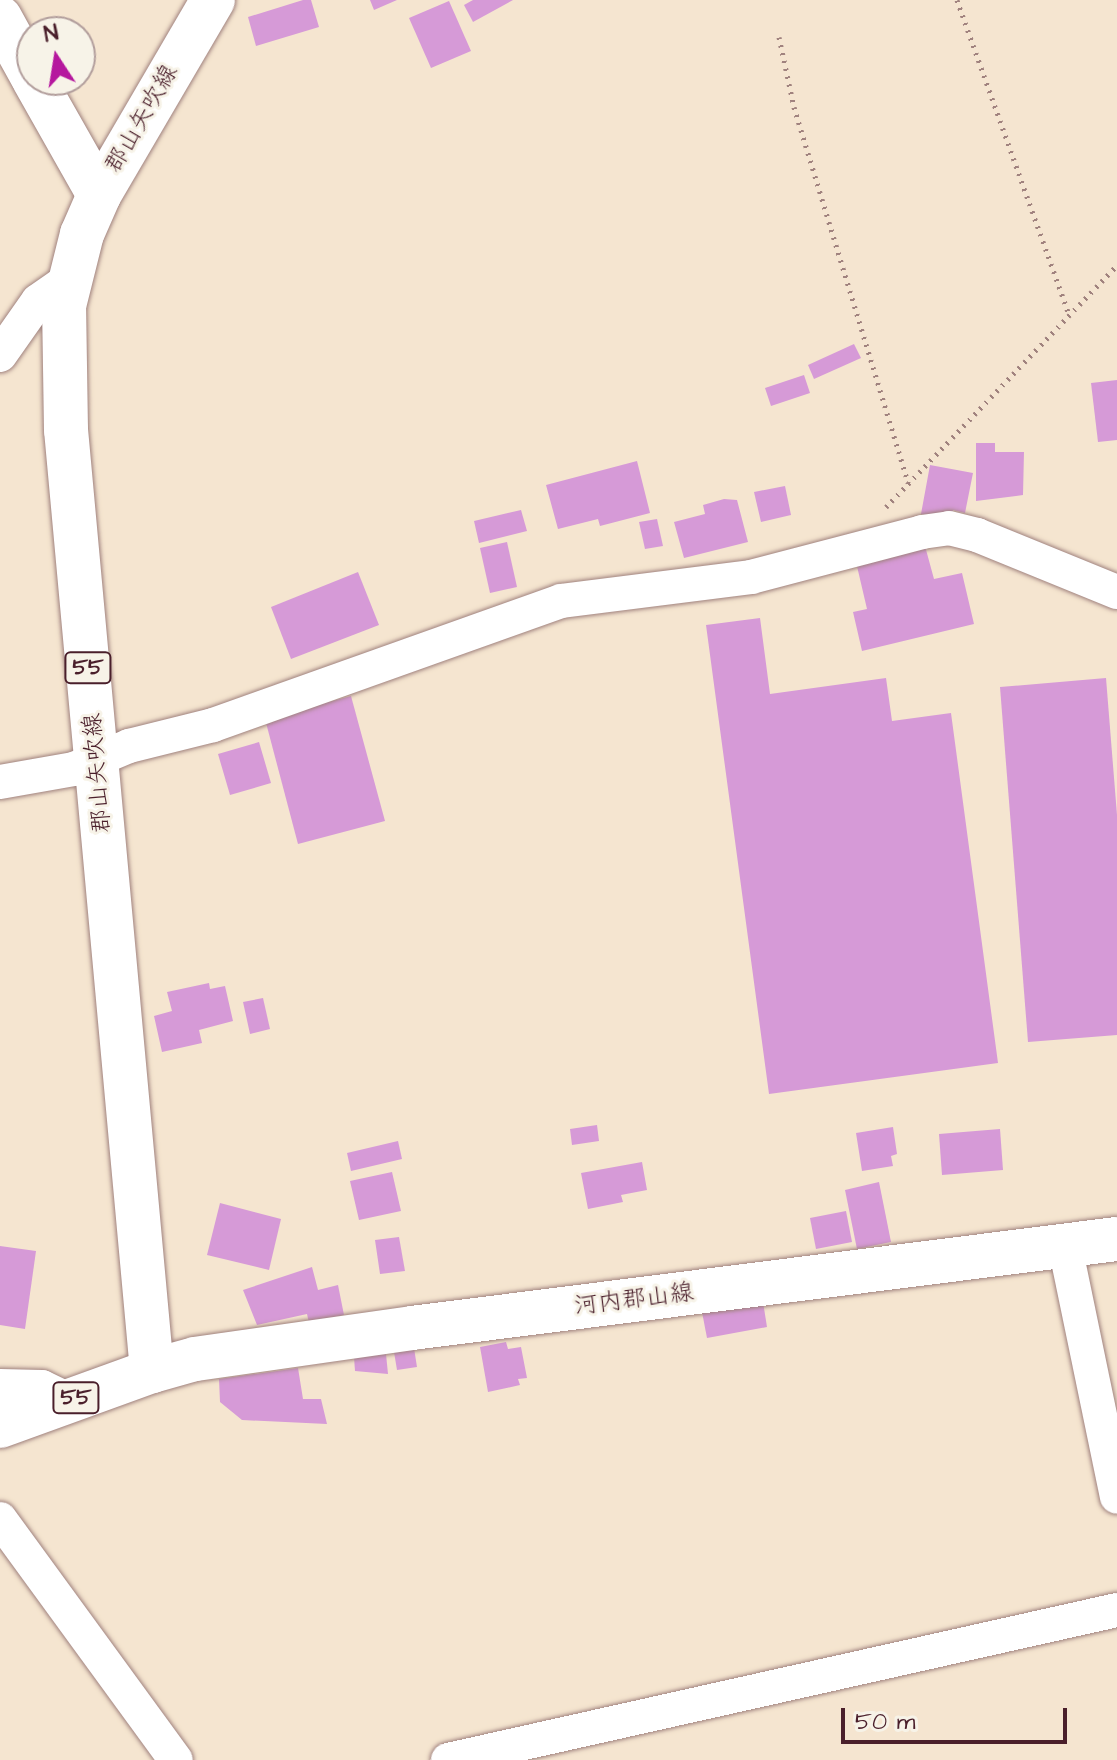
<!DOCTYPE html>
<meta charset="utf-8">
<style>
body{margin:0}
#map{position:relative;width:1117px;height:1760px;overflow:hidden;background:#f5e5d0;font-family:"Architects Daughter","Klee One",sans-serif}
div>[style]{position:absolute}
.building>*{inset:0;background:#d69ad7}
.path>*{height:5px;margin-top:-2.5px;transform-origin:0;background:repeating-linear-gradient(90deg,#a0827e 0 2px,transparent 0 8px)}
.roads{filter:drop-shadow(0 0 2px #a0827e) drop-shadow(0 0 2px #a0827e)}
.street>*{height:34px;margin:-17px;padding:0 17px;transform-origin:17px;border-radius:17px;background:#fff}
.secondary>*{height:44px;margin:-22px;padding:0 22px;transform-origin:22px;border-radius:22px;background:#fff}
.primary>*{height:44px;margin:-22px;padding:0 22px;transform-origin:22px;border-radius:22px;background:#fff}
span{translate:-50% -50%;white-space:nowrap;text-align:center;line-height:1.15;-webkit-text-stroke:6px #f7f3e8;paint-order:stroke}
.shield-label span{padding:2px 6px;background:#f7f3e8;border:2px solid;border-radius:6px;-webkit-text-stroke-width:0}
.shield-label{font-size:22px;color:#4a1f2b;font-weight:700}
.street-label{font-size:24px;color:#4a1f2b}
.north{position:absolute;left:16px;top:16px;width:80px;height:80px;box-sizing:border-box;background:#f7f3e8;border:2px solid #b29e9c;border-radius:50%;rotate:348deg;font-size:22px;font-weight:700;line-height:32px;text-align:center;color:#4a1f2b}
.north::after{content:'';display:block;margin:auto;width:28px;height:36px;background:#b5179e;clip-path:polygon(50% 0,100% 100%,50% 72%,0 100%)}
.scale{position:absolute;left:841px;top:1708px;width:226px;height:36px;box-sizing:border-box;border:4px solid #4a1f2b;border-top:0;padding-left:10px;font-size:24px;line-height:28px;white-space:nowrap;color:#4a1f2b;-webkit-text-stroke:6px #f7f3e8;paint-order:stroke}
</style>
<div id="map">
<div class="building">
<div style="clip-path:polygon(303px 0,311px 0,319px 27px,256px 46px,248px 17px)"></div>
<div style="clip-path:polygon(370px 0,397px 0,374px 10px)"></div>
<div style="clip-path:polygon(473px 0,513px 0,473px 22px,464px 5px)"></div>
<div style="clip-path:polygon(449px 1px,471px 51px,431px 68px,409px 18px)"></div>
<div style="clip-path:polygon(854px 344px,861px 358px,814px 379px,808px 365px)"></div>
<div style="clip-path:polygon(804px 375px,810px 393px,771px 406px,765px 388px)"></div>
<div style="clip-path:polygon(1117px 380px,1117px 440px,1098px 442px,1091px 383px)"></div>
<div style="clip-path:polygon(976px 443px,995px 443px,995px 452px,1024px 452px,1023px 495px,976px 501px)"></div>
<div style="clip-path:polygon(637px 461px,650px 513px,600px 526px,598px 519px,558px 529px,546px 485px)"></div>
<div style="clip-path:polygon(930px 465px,973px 473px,965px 513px,953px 510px,951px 519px,921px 514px)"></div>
<div style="clip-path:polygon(785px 486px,791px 515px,761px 522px,754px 492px)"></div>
<div style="clip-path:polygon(724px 499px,737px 500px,748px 542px,684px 558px,674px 522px,705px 514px,703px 505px)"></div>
<div style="clip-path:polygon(521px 510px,527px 531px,479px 543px,474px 521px)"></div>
<div style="clip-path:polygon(657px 519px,663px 546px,645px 549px,639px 522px)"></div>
<div style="clip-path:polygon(507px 542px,517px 587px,490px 593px,480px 548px)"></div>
<div style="clip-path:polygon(925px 546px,934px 579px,962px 573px,974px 624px,862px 651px,853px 612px,867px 609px,856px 562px)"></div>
<div style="clip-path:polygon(358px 572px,379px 625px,291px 659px,271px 607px)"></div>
<div style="clip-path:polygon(760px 618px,770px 694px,886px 678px,892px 721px,951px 713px,998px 1063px,769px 1094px,706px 625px)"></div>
<div style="clip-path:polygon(1106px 678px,1117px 815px,1117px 1035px,1028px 1042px,1000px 687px)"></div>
<div style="clip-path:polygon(351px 696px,385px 821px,298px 844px,265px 719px)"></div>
<div style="clip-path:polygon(259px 742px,271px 783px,230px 795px,218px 754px)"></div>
<div style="clip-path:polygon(209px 983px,210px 989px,225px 986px,233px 1021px,199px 1030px,202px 1043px,162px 1052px,154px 1016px,172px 1011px,167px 992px)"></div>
<div style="clip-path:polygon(263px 998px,270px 1029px,250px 1034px,243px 1002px)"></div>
<div style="clip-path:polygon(597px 1125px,599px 1141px,572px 1145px,570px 1129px)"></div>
<div style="clip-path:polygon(893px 1127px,897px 1154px,891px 1156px,893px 1166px,862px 1171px,856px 1133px)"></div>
<div style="clip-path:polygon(1000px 1129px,1003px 1170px,942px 1175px,939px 1134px)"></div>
<div style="clip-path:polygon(398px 1141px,402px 1159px,351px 1171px,347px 1153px)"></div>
<div style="clip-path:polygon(642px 1162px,647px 1190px,621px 1195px,623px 1202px,588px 1209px,581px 1173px)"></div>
<div style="clip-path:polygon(392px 1172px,401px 1211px,359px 1220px,350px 1181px)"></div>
<div style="clip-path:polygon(879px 1182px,891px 1242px,857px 1249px,845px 1190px)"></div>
<div style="clip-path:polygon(220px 1203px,281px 1219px,269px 1270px,207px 1255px)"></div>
<div style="clip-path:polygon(846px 1211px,852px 1242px,816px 1249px,810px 1218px)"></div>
<div style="clip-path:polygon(399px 1237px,405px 1271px,380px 1274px,375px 1240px)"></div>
<div style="clip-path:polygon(0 1246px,36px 1251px,25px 1329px,0 1325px)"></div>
<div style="clip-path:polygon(312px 1267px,318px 1290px,338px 1285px,344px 1315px,309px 1323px,307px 1314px,257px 1325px,243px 1290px)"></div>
<div style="clip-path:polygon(763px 1302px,767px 1327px,707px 1338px,702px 1312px)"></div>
<div style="clip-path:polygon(506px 1342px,508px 1349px,521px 1347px,527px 1378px,518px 1379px,520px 1385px,488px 1392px,480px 1347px)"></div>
<div style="clip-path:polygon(414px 1348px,417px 1367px,397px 1370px,394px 1352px)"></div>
<div style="clip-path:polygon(386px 1354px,388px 1374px,355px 1371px,354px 1357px)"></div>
<div style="clip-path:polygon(298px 1368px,303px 1399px,321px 1399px,327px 1424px,242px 1420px,220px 1402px,219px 1379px)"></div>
</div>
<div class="path">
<div style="left:957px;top:0;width:334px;rotate:70.4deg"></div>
<div style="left:779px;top:37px;width:72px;rotate:77.9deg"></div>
<div style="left:794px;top:107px;width:393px;rotate:73.1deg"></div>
<div style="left:886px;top:507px;width:335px;rotate:-46.3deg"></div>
</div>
<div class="roads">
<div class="street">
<div style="left:0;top:355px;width:66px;rotate:-54.9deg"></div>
<div style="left:38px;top:301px;width:39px;rotate:-35deg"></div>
<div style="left:0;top:782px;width:75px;rotate:-10deg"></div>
<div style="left:74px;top:769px;width:60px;rotate:-22.7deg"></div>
<div style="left:129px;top:746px;width:87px;rotate:-14deg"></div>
<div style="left:213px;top:725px;width:369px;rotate:-19.6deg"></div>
<div style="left:561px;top:601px;width:192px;rotate:-7.2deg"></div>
<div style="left:751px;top:577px;width:177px;rotate:-14.7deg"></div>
<div style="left:922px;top:532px;width:27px;rotate:-8deg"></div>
<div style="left:949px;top:528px;width:29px;rotate:14deg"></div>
<div style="left:977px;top:535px;width:151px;rotate:22.2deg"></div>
<div style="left:1065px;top:1246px;width:256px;rotate:78.3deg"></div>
<div style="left:0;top:1386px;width:42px;rotate:1.4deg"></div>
<div style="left:42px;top:1387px;width:30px;rotate:26deg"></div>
<div style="left:0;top:1519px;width:298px;rotate:53.9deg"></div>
<div style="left:448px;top:1760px;width:686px;rotate:-12.64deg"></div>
</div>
<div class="secondary">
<div style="left:0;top:18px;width:66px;rotate:61.1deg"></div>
<div style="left:34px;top:80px;width:132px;rotate:60.5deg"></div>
<div style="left:152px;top:1371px;width:45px;rotate:-15.6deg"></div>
<div style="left:195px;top:1359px;width:219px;rotate:-8.1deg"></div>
<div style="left:412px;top:1328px;width:711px;rotate:-7.2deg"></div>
</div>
<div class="primary">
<div style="left:0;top:1426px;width:162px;rotate:-19.9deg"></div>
<div style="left:152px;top:1371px;width:945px;rotate:-95.22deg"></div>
<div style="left:66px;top:430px;width:124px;rotate:-90.9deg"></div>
<div style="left:64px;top:306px;width:74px;rotate:-76deg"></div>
<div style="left:82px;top:234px;width:43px;rotate:-66.4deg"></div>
<div style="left:99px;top:195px;width:226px;rotate:-59.7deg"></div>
</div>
</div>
<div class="shield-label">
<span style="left:88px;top:668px">55</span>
<span style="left:76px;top:1398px">55</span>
</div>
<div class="street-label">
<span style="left:142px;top:119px;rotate:-60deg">郡山矢吹線</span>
<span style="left:98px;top:773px;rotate:-95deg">郡山矢吹線</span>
<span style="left:634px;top:1300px;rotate:-7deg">河内郡山線</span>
</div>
<div class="north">N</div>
<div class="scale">50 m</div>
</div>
